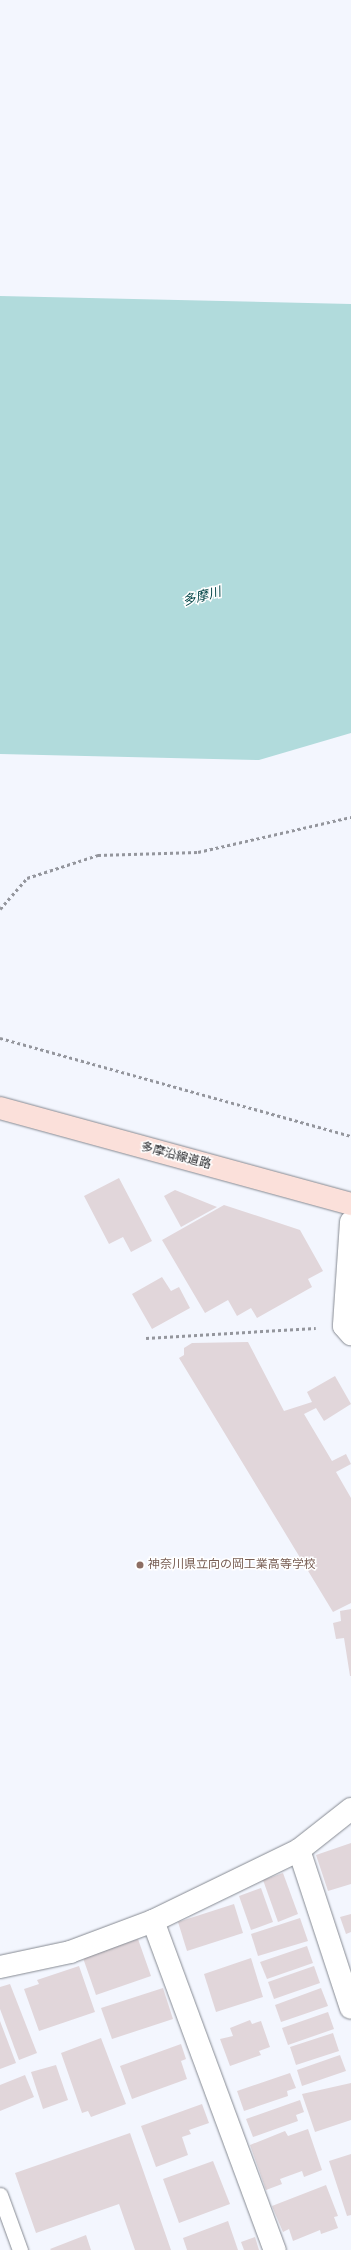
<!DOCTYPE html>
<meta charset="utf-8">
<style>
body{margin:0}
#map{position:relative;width:351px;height:2250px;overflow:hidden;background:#f3f6fe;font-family:"Roboto Condensed","Noto Sans JP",sans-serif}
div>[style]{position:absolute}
.water>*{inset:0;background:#b1dbdc}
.building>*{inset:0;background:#e1d6da}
.path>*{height:2.5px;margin-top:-1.25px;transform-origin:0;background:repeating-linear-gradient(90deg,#94969d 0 3px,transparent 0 6px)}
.roads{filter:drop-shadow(0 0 1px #868a92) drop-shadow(0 0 1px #868a92)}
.service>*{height:15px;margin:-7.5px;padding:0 7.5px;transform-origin:7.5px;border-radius:7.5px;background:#fff}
.minor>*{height:22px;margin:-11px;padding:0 11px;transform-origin:11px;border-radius:11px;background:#fff}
.primary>*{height:22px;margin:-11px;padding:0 11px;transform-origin:11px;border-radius:11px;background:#fbe0da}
.dots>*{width:11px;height:11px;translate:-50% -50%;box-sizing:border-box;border:2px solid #fff;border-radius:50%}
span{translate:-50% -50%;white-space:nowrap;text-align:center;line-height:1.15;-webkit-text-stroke:3px #fff;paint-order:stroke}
.street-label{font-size:12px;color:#242529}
.education-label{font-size:12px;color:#785e54}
.left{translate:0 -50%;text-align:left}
.water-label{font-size:13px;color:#034547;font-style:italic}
</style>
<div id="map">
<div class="water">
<div style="clip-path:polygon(0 296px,351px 304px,351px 733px,259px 760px,0 754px)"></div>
</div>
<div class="building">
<div style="clip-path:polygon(119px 1178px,152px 1241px,131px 1252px,123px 1237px,109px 1244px,84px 1196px)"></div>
<div style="clip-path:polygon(175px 1190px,217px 1207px,181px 1227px,164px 1196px)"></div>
<div style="clip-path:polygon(224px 1205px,300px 1230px,323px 1271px,308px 1279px,312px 1287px,257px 1318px,251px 1308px,237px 1316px,228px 1300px,205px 1313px,162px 1240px)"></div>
<div style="clip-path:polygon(162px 1277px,171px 1291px,179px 1287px,190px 1308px,152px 1329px,132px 1294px)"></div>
<div style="clip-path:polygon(248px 1342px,284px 1411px,312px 1402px,307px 1392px,335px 1376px,351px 1404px,324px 1421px,316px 1408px,304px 1414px,332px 1461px,346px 1454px,351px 1464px,336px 1472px,351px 1498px,351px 1603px,333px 1612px,179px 1358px,184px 1355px,184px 1348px,192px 1343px)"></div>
<div style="clip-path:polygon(351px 1609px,351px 1676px,350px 1676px,344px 1638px,336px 1639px,333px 1623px,341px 1621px,340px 1611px)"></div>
<div style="clip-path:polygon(351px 1843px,351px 1884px,328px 1891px,316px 1855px)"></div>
<div style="clip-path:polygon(283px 1873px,298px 1914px,278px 1922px,263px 1880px)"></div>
<div style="clip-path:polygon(261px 1888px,273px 1922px,251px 1930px,239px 1896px)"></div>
<div style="clip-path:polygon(234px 1904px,243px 1933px,187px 1951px,178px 1922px)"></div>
<div style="clip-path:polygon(351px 1914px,351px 1932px,346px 1934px,340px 1917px)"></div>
<div style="clip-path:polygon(300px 1918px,308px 1941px,258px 1956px,251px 1934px)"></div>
<div style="clip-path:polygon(138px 1939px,151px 1976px,96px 1995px,83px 1958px)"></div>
<div style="clip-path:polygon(307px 1946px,313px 1963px,267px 1979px,260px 1962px)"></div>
<div style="clip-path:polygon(251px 1958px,263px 1997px,216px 2012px,204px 1974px)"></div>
<div style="clip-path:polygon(79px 1966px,95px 2012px,39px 2031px,24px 1989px,39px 1984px,37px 1980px)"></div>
<div style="clip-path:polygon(314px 1966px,320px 1983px,274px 1999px,268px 1982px)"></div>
<div style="clip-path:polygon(10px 1984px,37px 2053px,19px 2060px,0 2009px,0 1987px)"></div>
<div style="clip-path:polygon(163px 1988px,173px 2019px,112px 2039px,101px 2008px)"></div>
<div style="clip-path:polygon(321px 1988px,328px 2006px,281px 2022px,275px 2005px)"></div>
<div style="clip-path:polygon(328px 2012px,334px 2029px,288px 2045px,282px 2028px)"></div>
<div style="clip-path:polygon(250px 2020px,252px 2024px,261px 2021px,270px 2047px,259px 2051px,261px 2055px,230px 2066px,220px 2039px,233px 2036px,230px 2028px)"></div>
<div style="clip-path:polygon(0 2021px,16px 2063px,0 2069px)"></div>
<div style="clip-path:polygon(333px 2033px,339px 2051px,296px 2065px,290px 2047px)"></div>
<div style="clip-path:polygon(101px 2038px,126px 2104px,91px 2117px,88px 2111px,82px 2113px,61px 2053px)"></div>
<div style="clip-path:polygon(181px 2044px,186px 2059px,181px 2061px,187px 2079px,132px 2099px,120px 2066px)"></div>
<div style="clip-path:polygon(340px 2055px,346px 2071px,302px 2086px,297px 2070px)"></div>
<div style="clip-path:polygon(56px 2065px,68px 2100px,43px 2109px,31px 2072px)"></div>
<div style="clip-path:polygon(290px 2073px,296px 2088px,287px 2091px,288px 2096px,244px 2111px,237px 2091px)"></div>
<div style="clip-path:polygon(25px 2075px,34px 2097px,0 2111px,0 2085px)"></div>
<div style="clip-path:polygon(351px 2083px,351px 2120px,315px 2132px,302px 2094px)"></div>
<div style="clip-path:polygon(300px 2100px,304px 2112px,296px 2115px,298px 2121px,253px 2137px,246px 2119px)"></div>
<div style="clip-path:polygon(202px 2104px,209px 2123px,189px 2130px,191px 2134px,182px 2137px,188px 2155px,156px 2167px,141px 2126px)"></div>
<div style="clip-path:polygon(308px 2129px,322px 2170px,304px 2177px,302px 2171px,280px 2179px,282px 2184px,266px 2190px,250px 2145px,285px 2131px,288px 2136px)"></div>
<div style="clip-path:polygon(130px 2133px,171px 2250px,135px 2250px,119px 2204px,36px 2233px,15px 2173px)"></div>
<div style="clip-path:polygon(351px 2154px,351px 2215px,347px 2216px,329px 2161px)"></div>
<div style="clip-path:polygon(213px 2161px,230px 2204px,179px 2223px,163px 2179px)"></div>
<div style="clip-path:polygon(326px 2185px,338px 2216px,334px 2217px,338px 2228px,321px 2234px,320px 2230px,293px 2241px,289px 2229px,283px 2232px,272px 2206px)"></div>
<div style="clip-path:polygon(228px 2221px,238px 2250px,187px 2250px,183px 2238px)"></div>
<div style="clip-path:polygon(86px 2235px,91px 2250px,51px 2250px,50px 2249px)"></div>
<div style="clip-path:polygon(255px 2237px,259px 2250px,244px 2250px,241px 2242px)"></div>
</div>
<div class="path">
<div style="left:0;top:909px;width:41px;rotate:-48.9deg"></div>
<div style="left:27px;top:878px;width:75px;rotate:-17.9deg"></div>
<div style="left:98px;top:855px;width:100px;rotate:-1.7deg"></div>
<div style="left:198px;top:852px;width:157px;rotate:-12.9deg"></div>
<div style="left:0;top:1038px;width:364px;rotate:15.6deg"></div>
<div style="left:146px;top:1338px;width:170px;rotate:-3.4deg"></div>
</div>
<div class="roads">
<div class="service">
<div style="left:0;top:2195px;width:59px;rotate:70deg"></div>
</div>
<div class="minor">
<div style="left:351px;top:1222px;width:104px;rotate:93.9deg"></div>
<div style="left:344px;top:1326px;width:11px;rotate:49deg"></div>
<div style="left:299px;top:1850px;width:166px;rotate:71.8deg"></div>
<div style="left:153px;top:1921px;width:351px;rotate:69.7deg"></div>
<div style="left:0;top:1967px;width:72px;rotate:-12.1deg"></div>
<div style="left:70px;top:1952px;width:89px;rotate:-20.5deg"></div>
<div style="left:153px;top:1921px;width:162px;rotate:-25.9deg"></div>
<div style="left:299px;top:1850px;width:66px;rotate:-38.3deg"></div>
</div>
<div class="primary">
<div style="left:0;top:1108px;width:364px;rotate:15.3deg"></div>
</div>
</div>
<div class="dots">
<div style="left:140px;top:1565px;background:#8d6e63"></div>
</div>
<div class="street-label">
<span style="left:176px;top:1156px;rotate:15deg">多摩沿線道路</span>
</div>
<div class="education-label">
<span class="left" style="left:148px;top:1565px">神奈川県立向の岡工業高等学校</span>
</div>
<div class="water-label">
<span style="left:202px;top:597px;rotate:-15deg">多摩川</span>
</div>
</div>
